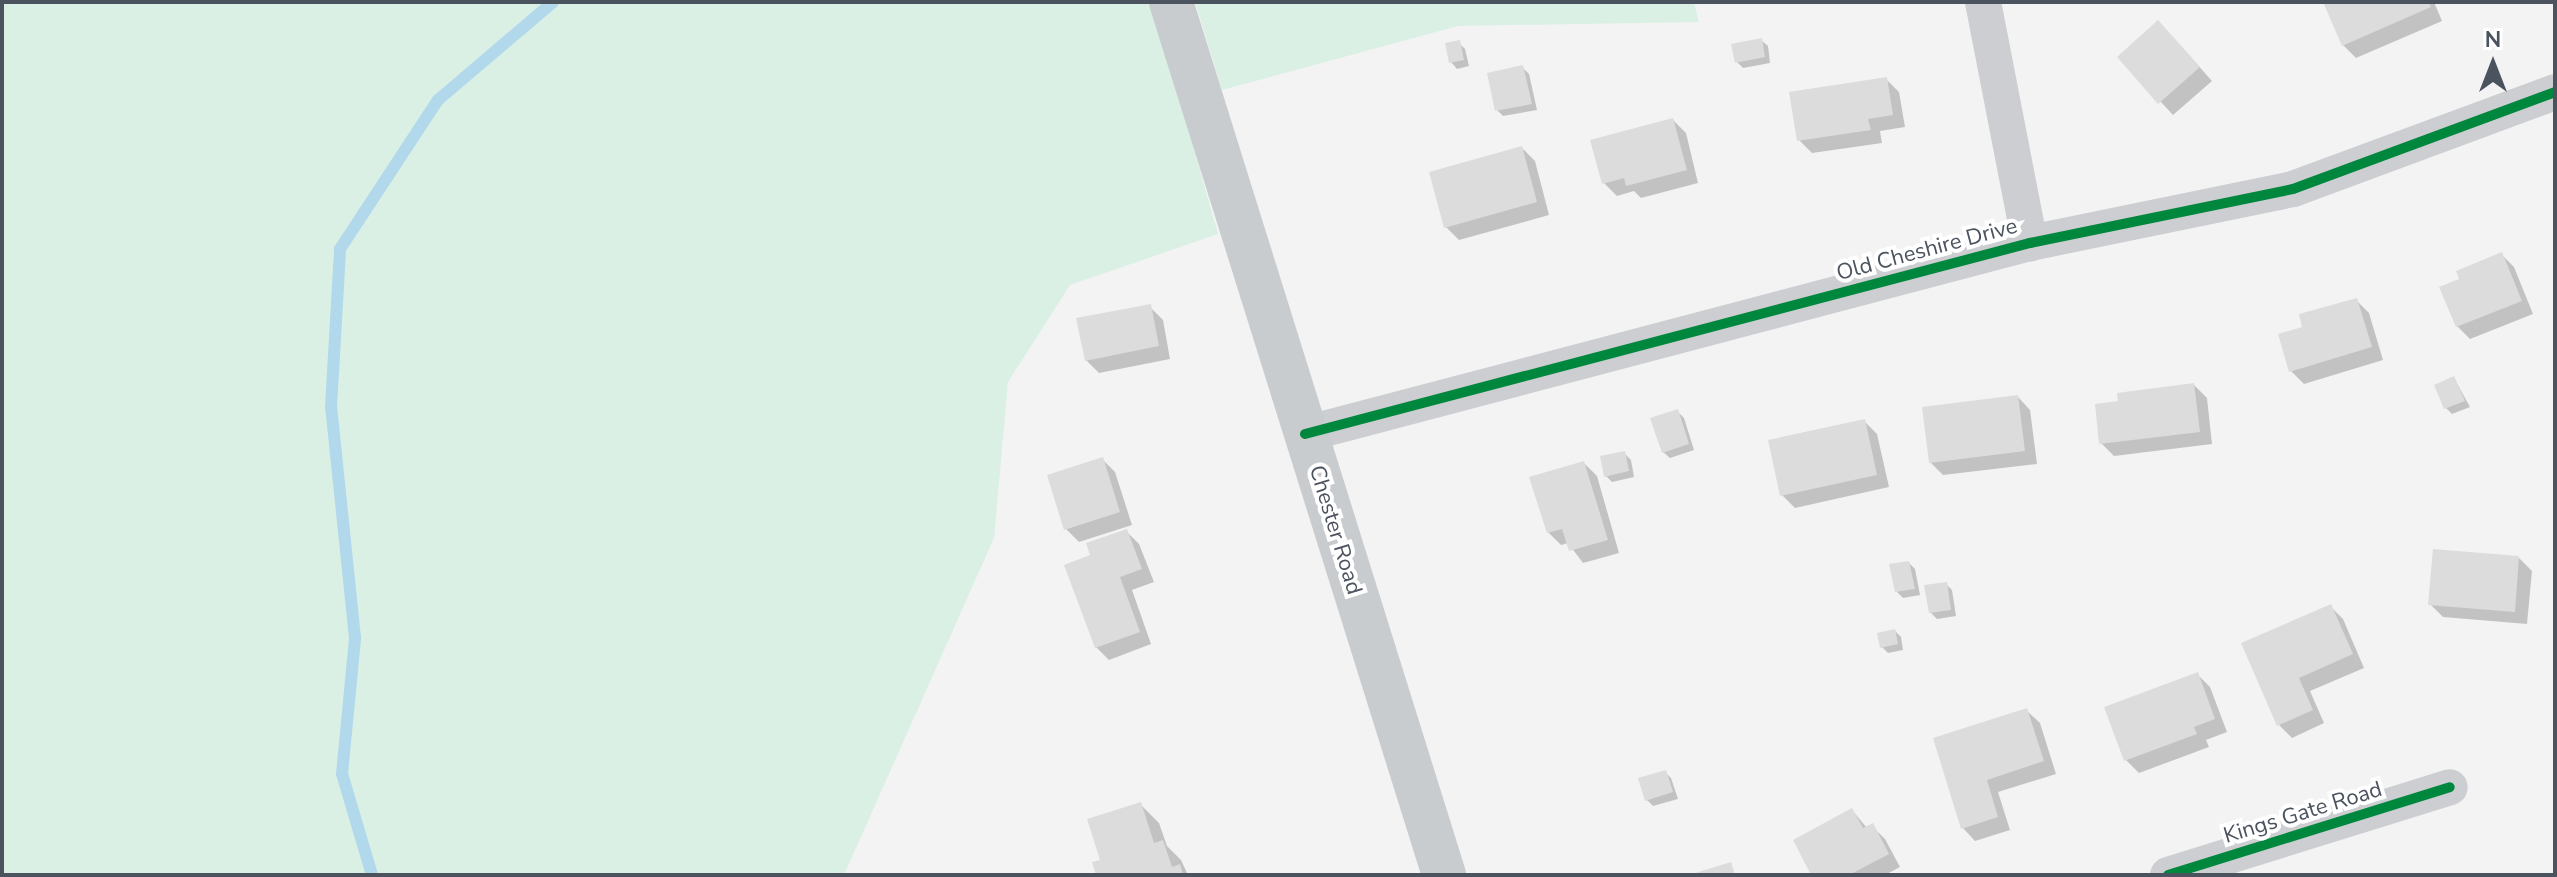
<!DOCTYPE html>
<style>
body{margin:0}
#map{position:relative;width:2557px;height:877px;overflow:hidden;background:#f3f3f3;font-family:"Nunito Sans",sans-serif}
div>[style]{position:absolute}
.green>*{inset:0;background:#daf0e5}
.shadow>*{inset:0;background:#0003}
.stream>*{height:12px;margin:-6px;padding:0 6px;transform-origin:6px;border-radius:6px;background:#b1d8eb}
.building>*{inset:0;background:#dcdcdd}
.minor>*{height:36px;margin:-18px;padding:0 18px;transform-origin:18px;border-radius:18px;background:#cdced1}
.primary>*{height:44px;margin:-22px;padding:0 22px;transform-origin:22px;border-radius:22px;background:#c9cccf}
.cycleway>*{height:10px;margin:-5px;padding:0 5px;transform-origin:5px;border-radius:5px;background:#00873e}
span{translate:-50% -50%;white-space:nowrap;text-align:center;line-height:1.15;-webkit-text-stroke:8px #fff;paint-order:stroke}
.street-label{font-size:22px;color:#4b535f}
.frame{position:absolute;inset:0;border:4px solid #4b535f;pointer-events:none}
.north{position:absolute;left:2453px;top:24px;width:80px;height:80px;-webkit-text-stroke:6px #fff;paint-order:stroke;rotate:0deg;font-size:22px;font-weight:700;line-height:32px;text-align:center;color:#4b535f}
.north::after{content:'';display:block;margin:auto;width:28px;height:36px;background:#4b535f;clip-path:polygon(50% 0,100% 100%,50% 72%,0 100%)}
</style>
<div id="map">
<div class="green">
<div style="clip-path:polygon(2px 2px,1152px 2px,1218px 234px,1070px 285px,1008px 382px,994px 538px,844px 875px,2px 875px)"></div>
<div style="clip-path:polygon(1195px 2px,1694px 2px,1699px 22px,1458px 26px,1222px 90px)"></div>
</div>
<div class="shadow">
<div style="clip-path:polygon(2325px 2px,2434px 2px,2442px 21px,2356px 58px,2343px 45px)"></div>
<div style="clip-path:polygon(2171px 35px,2212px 81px,2173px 115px,2119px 57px)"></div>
<div style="clip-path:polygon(1761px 40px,1768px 46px,1770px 63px,1743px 68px,1737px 62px)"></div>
<div style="clip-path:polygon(1459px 43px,1465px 49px,1469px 66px,1457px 69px,1451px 62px)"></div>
<div style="clip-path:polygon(1523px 68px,1529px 74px,1537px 110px,1503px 116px,1497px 110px)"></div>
<div style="clip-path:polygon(1886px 79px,1899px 92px,1905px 127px,1880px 131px,1882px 143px,1812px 153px,1799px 140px)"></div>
<div style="clip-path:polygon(1673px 120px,1686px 133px,1698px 183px,1641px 198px,1634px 191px,1617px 196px,1604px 183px)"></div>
<div style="clip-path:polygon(1522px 148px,1535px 161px,1549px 215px,1459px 240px,1446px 227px)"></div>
<div style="clip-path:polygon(2501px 254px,2514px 267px,2533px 314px,2470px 339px,2457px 326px,2462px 280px)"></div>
<div style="clip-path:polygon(2356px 300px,2369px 313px,2383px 360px,2304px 384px,2291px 371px,2305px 328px)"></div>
<div style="clip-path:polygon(1150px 307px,1163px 320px,1170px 359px,1099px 373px,1086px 360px)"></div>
<div style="clip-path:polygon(2454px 378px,2470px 407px,2452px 414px,2446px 408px)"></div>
<div style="clip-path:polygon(2194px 385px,2207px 398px,2212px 444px,2114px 456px,2101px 443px)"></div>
<div style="clip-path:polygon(2018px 397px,2030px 410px,2037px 464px,1943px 475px,1930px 462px)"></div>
<div style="clip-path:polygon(1678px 412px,1684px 418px,1694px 450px,1670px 458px,1663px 452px)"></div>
<div style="clip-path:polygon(1864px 421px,1877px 434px,1889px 487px,1795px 508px,1782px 495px)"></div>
<div style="clip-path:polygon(1624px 453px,1631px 460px,1634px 477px,1612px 482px,1606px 476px)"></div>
<div style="clip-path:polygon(1102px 459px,1115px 472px,1132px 525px,1079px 542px,1066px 529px)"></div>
<div style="clip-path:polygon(1584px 463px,1597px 476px,1619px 553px,1583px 563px,1568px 543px,1561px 545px,1548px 532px)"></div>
<div style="clip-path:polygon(1126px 531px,1139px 544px,1154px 582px,1132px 590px,1151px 644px,1109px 660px,1096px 647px)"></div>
<div style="clip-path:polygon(2519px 558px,2532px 571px,2527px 624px,2443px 617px,2430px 604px)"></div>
<div style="clip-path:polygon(1909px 563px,1915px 569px,1920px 595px,1903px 598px,1897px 592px)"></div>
<div style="clip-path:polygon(1946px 584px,1952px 590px,1956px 616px,1937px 619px,1930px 612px)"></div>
<div style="clip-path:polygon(2330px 606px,2343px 619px,2364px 668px,2310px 691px,2324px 723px,2292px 738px,2279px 725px,2244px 644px)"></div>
<div style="clip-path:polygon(1895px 631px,1901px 637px,1903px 650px,1888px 653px,1882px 647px)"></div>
<div style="clip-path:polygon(2197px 674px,2210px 687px,2227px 732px,2206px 740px,2209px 747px,2139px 773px,2126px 760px)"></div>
<div style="clip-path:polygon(2027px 711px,2040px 723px,2056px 774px,1998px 792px,2010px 830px,1975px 841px,1963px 828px,1935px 739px)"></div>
<div style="clip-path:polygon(1665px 772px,1671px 778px,1678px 799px,1653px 806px,1647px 800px)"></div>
<div style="clip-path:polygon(1140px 804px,1159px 823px,1167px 846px,1181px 860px,1188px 875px,1098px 875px,1103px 861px)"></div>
<div style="clip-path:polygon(1852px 810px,1867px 828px,1872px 826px,1885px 839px,1900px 867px,1885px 875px,1813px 875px)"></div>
</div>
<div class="stream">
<div style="left:372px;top:875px;width:105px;rotate:-106.5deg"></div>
<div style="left:342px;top:774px;width:137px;rotate:-84.5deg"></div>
<div style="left:355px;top:638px;width:232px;rotate:-95.9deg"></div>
<div style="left:331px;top:407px;width:158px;rotate:-86.7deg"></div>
<div style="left:340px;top:249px;width:178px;rotate:-56.7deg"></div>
<div style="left:438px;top:100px;width:151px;rotate:-40.4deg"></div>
</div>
<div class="building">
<div style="clip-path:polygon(2323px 2px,2428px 2px,2431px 7px,2342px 46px)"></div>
<div style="clip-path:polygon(2158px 20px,2200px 67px,2158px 104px,2117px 57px)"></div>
<div style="clip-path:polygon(1762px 38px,1765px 57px,1735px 63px,1731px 44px)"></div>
<div style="clip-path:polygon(1460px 40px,1464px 60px,1449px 63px,1445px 43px)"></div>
<div style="clip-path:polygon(1523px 65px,1532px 104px,1495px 111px,1487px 73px)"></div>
<div style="clip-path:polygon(1887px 77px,1893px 115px,1868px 119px,1871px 130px,1797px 141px,1789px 92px)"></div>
<div style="clip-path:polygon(1673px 118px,1687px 170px,1626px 186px,1624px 178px,1602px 184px,1590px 140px)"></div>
<div style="clip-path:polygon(1522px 146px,1537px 202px,1444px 228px,1429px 172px)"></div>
<div style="clip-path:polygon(2502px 252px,2522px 301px,2456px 327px,2439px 287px,2459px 279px,2456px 271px)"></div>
<div style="clip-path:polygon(2357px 298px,2372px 347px,2289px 372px,2278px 334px,2302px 327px,2299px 314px)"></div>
<div style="clip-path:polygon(1151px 304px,1159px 346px,1085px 361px,1076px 318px)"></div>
<div style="clip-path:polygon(2454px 376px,2465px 401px,2444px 409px,2434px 385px)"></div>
<div style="clip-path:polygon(2194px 383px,2200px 432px,2099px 444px,2095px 404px,2118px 401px,2117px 393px)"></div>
<div style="clip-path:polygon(2018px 395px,2025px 451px,1929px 463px,1922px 407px)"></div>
<div style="clip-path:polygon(1678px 409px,1689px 444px,1662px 453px,1650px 418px)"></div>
<div style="clip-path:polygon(1865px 419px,1877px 475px,1780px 496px,1768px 440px)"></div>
<div style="clip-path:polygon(1625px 451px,1629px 471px,1604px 477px,1600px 456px)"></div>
<div style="clip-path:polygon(1103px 457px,1120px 512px,1064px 530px,1047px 475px)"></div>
<div style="clip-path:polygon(1584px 461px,1608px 540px,1569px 551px,1562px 529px,1547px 533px,1529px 477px)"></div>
<div style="clip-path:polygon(1127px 529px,1142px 569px,1120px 577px,1140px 632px,1095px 648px,1064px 565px,1090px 555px,1086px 543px)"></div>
<div style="clip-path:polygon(2433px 549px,2519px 556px,2515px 612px,2428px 605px)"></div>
<div style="clip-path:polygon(1909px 561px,1915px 589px,1895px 592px,1889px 564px)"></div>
<div style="clip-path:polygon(1947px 582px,1951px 610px,1929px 613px,1924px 585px)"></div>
<div style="clip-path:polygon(2331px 604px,2353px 654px,2299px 678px,2313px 710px,2277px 726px,2241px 643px)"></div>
<div style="clip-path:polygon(1895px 629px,1898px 644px,1880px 648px,1877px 633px)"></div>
<div style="clip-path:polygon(2198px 672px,2215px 719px,2194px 727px,2197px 734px,2124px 761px,2104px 707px)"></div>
<div style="clip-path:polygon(2027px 708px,2044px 761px,1987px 780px,1998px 817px,1961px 829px,1933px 738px)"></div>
<div style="clip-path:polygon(1666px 770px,1673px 792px,1645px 801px,1638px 778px)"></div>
<div style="clip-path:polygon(1141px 802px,1154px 843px,1163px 840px,1172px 867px,1180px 864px,1183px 875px,1096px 875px,1092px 862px,1100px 860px,1087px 819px)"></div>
<div style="clip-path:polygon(1852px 808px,1863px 828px,1873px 823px,1889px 854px,1849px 875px,1811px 875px,1793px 840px)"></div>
<div style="clip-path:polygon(1731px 862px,1735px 875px,1693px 875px,1692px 874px)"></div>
</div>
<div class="minor">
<div style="left:1983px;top:2px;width:246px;rotate:79deg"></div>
<div style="left:1305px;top:434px;width:750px;rotate:-14.76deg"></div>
<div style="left:2030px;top:243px;width:268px;rotate:-11.6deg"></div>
<div style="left:2293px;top:189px;width:279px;rotate:-20.3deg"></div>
<div style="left:2168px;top:875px;width:295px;rotate:-17.3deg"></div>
</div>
<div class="primary">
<div style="left:1171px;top:2px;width:915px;rotate:72.63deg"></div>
</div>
<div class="cycleway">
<div style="left:1305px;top:434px;width:750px;rotate:-14.76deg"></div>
<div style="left:2030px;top:243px;width:268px;rotate:-11.6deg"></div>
<div style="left:2293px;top:189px;width:279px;rotate:-20.3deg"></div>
<div style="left:2168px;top:875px;width:295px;rotate:-17.3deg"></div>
</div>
<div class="street-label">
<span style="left:1927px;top:250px;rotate:-15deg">Old Cheshire Drive</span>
<span style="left:1335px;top:530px;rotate:73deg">Chester Road</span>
<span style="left:2303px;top:813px;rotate:-17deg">Kings Gate Road</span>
</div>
<div class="frame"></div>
<div class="north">N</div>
</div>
